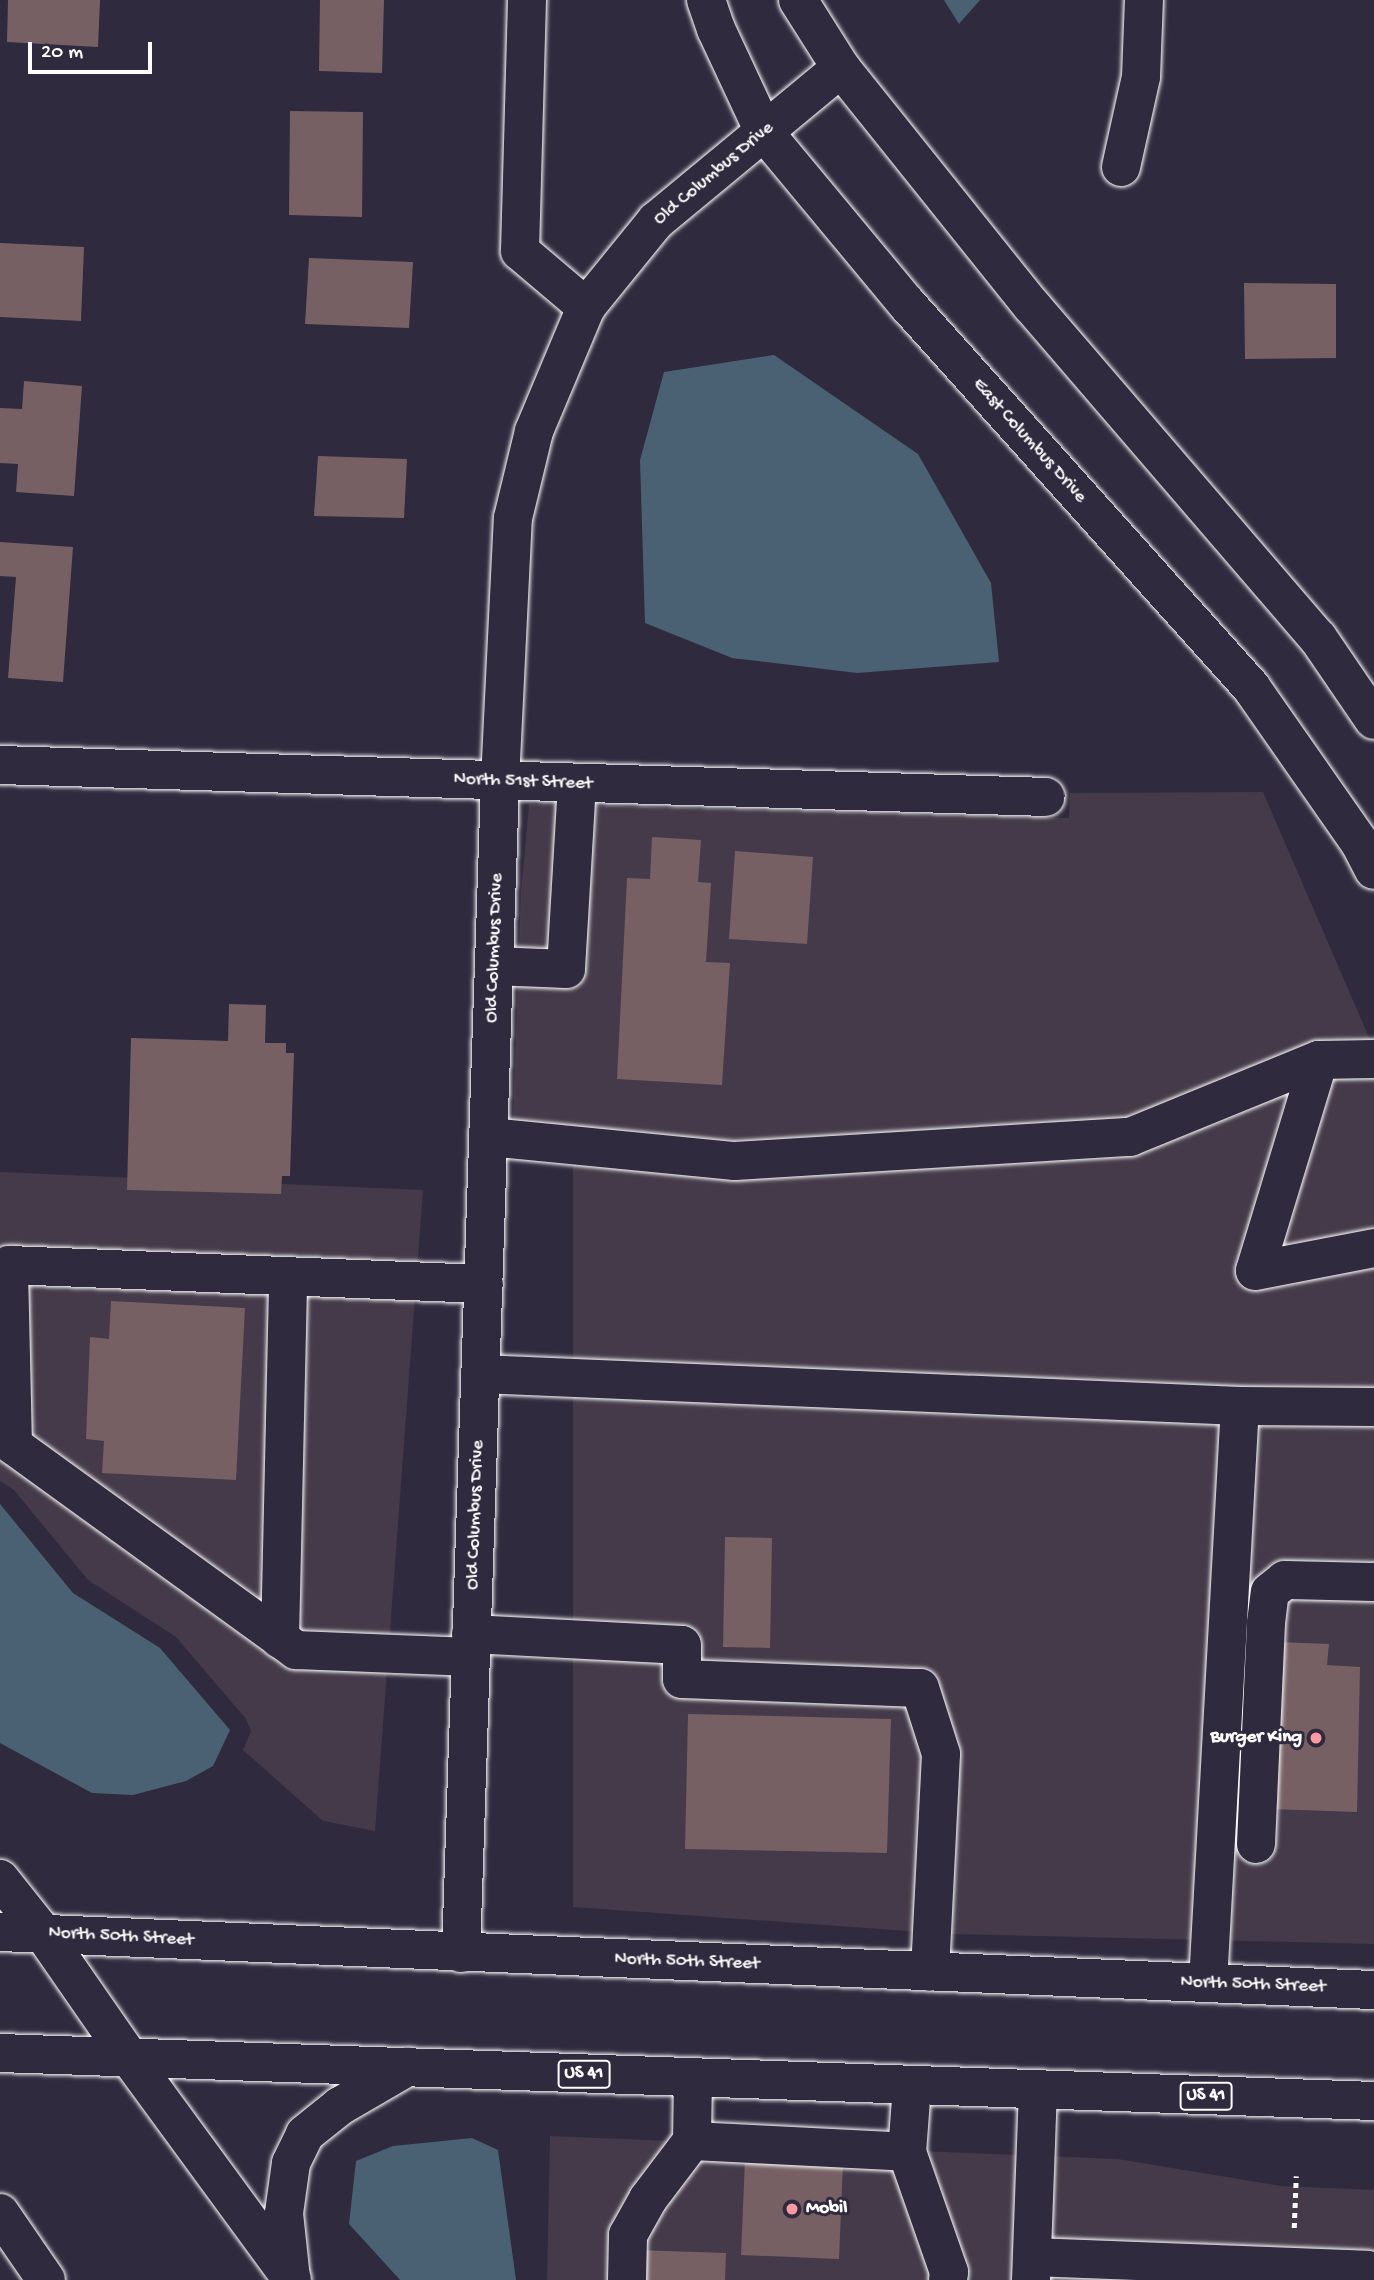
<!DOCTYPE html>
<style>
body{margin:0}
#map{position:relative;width:1374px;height:2280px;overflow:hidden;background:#2f2a3d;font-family:"Gochi Hand",sans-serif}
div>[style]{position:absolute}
.built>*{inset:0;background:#443a49}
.water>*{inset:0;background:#4a6174}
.building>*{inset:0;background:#766064}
.path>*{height:4.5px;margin-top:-2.25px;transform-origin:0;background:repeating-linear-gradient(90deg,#fff 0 5px,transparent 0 10px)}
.roads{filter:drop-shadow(0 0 2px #fff) drop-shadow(0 0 2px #fff)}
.minor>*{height:38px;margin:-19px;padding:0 19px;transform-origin:19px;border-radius:19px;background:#2f2a3d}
.major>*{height:38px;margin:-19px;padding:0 19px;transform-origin:19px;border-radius:19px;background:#2f2a3d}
.highway>*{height:38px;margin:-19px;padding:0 19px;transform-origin:19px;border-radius:19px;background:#2f2a3d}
.dots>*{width:19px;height:19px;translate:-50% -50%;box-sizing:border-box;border:4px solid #2f2a3d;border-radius:50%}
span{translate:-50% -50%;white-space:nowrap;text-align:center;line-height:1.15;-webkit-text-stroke:6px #2f2a3d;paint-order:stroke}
.shield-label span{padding:2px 5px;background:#2f2a3d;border:2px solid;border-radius:5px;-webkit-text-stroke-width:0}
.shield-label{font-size:18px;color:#fff;font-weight:700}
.street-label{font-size:19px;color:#fff}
.poi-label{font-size:19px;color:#fff;font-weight:700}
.right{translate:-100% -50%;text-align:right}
.left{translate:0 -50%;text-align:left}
.scale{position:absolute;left:28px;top:42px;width:124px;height:32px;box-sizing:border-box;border:4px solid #fff;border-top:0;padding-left:9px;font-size:21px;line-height:24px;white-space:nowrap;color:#fff;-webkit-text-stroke:5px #2f2a3d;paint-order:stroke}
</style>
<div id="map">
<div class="built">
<div style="clip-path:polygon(1263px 792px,1374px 1049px,1374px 1944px,949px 1934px,573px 1907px,573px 1165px,512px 1152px,521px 892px,529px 804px,1069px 818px,1070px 793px)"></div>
<div style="clip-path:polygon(0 1172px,423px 1190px,375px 1831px,323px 1821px,243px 1750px,251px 1731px,246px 1719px,176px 1637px,88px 1580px,14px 1490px,0 1481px)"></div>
<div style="clip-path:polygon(550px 2136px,1118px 2159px,1281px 2186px,1374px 2190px,1374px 2280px,547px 2280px)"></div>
</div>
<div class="water">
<div style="clip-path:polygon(944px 0,980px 0,959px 24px)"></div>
<div style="clip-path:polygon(774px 355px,918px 454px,991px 583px,999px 662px,857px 673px,732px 658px,645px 623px,640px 460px,664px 372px)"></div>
<div style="clip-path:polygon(0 1504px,73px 1593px,160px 1648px,230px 1730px,213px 1766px,186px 1781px,133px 1795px,92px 1793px,0 1743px)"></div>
<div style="clip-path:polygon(472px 2138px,498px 2150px,516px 2280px,400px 2280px,349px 2224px,356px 2161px,393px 2146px)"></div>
</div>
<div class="building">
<div style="clip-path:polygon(8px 0,100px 0,98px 47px,7px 42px)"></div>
<div style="clip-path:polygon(320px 0,384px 0,382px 73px,319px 71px)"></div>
<div style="clip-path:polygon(290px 111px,363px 112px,362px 217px,289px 215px)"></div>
<div style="clip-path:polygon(0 243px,84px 247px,81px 321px,0 317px)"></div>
<div style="clip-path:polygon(309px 258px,413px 262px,409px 328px,305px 324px)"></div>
<div style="clip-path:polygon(1244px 283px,1336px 284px,1336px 358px,1245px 359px)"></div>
<div style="clip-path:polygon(24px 381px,82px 386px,74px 496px,16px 492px,18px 464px,0 463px,0 408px,22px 409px)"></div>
<div style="clip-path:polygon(318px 456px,407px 459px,404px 518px,314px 516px)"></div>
<div style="clip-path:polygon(0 542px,73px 547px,63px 682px,8px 678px,16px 577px,0 576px)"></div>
<div style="clip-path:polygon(652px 837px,701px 840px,698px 882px,711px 883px,706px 962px,730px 963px,722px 1085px,617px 1079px,627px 878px,650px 879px)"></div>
<div style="clip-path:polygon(735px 851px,813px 857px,807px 944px,729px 939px)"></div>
<div style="clip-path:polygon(229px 1004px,266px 1005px,265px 1043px,286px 1043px,286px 1053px,294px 1053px,290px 1176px,282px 1176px,281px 1194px,127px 1190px,131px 1038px,228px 1041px)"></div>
<div style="clip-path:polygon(111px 1301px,245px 1308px,236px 1480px,102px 1473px,104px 1441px,86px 1439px,90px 1337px,109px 1339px)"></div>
<div style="clip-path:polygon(725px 1537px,772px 1538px,770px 1648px,723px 1647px)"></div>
<div style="clip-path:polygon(1278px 1642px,1329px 1644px,1327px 1665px,1360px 1667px,1357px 1812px,1271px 1809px)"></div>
<div style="clip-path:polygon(688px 1714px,891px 1719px,887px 1853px,685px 1849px)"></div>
<div style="clip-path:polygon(745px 2159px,843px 2163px,839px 2259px,741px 2255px)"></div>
<div style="clip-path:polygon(636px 2250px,726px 2253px,725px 2280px,635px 2280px)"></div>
</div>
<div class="path">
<div style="left:1294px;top:2228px;width:52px;rotate:-87.8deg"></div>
</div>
<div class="roads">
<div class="minor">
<div style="left:527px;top:0;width:251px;rotate:91.6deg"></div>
<div style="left:520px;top:251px;width:87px;rotate:40.3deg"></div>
<div style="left:1121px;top:167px;width:92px;rotate:-77.5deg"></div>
<div style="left:1141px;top:77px;width:77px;rotate:-87.8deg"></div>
<div style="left:0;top:765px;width:1046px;rotate:1.75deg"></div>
<div style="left:494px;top:966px;width:72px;rotate:2.4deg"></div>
<div style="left:566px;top:969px;width:186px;rotate:-86.6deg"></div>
<div style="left:1319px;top:1060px;width:220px;rotate:106.9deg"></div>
<div style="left:1255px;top:1271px;width:121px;rotate:-10.9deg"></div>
<div style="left:489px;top:1137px;width:247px;rotate:5.6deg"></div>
<div style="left:735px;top:1161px;width:396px;rotate:-3.5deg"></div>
<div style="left:1130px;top:1137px;width:204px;rotate:-22.2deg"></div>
<div style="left:1319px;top:1060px;width:55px;rotate:-1deg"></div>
<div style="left:480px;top:1374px;width:761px;rotate:2.41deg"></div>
<div style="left:1240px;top:1406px;width:134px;rotate:0.4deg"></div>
<div style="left:471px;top:1634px;width:211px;rotate:3deg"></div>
<div style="left:682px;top:1645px;width:34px;rotate:90deg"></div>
<div style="left:682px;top:1679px;width:238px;rotate:2.2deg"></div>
<div style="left:920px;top:1688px;width:69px;rotate:72.3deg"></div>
<div style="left:941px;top:1754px;width:218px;rotate:92.9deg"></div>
<div style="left:280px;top:1639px;width:363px;rotate:-88.7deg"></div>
<div style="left:471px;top:1657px;width:175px;rotate:-177.7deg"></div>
<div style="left:296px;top:1650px;width:349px;rotate:-144.1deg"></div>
<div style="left:13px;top:1445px;width:180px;rotate:-91.3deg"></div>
<div style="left:9px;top:1265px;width:475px;rotate:2.3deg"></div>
<div style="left:1256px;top:1844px;width:221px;rotate:-87.4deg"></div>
<div style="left:1266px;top:1623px;width:31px;rotate:-83deg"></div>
<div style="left:1270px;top:1592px;width:19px;rotate:-39deg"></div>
<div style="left:1285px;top:1580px;width:89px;rotate:1.3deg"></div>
<div style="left:461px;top:1953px;width:1173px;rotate:-88.09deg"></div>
<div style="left:500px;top:781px;width:263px;rotate:-87.2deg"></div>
<div style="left:513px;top:518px;width:89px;rotate:-76.4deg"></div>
<div style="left:534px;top:431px;width:134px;rotate:-67.2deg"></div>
<div style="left:586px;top:307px;width:111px;rotate:-50.9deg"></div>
<div style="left:656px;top:221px;width:240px;rotate:-39.6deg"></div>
<div style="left:1208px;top:1983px;width:578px;rotate:-86.83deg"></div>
<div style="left:912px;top:2086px;width:66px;rotate:94.3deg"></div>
<div style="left:907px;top:2152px;width:127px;rotate:70.7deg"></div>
<div style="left:949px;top:2272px;width:8px;rotate:97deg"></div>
<div style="left:692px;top:2141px;width:215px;rotate:2.9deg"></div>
<div style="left:1032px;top:2257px;width:335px;rotate:2.2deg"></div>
<div style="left:1367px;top:2270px;width:10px;rotate:96deg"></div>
<div style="left:627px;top:2280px;width:45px;rotate:-88.7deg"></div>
<div style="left:628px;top:2235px;width:41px;rotate:-60.9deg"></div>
<div style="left:648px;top:2199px;width:73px;rotate:-52.8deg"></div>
<div style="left:692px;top:2141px;width:63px;rotate:-89.1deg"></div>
<div style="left:1031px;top:2280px;width:189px;rotate:-87.9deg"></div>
</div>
<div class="major">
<div style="left:706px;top:0;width:31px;rotate:71deg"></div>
<div style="left:716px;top:29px;width:114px;rotate:65deg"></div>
<div style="left:764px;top:132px;width:224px;rotate:50.3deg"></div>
<div style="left:907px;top:304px;width:515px;rotate:48.07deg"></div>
<div style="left:1251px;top:687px;width:190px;rotate:55.1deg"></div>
<div style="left:1360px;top:843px;width:30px;rotate:63deg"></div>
<div style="left:798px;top:0;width:80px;rotate:57.7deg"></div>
<div style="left:841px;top:68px;width:305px;rotate:51.3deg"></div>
<div style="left:1032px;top:306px;width:438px;rotate:49.3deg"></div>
<div style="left:1318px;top:638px;width:99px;rotate:55.7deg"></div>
<div style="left:0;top:1932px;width:1375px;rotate:2.42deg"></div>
<div style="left:0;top:2053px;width:1375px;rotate:2deg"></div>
<div style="left:291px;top:2279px;width:66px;rotate:-96.1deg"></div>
<div style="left:284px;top:2213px;width:50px;rotate:-82deg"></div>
<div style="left:291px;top:2163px;width:32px;rotate:-64deg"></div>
<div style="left:305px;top:2134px;width:45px;rotate:-38.7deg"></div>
<div style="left:340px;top:2106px;width:78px;rotate:-30.2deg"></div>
</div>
<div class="highway">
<div style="left:0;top:1879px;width:69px;rotate:51.5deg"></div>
<div style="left:43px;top:1933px;width:151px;rotate:55.3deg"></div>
<div style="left:129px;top:2057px;width:276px;rotate:53.8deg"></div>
<div style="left:0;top:2213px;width:81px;rotate:55.5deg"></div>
</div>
</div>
<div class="dots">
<div style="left:1316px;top:1738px;background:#ff9aa2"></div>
<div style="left:792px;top:2209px;background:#ff9aa2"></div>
</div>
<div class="shield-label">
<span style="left:584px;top:2074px">US 41</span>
<span style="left:1206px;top:2096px">US 41</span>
</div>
<div class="street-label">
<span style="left:714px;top:174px;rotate:-40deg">Old Columbus Drive</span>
<span style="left:1029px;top:441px;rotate:48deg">East Columbus Drive</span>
<span style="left:523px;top:782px;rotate:2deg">North 51st Street</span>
<span style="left:495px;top:948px;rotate:-88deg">Old Columbus Drive</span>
<span style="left:476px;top:1515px;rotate:-88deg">Old Columbus Drive</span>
<span style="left:121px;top:1937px;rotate:3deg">North 50th Street</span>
<span style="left:687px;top:1962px;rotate:2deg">North 50th Street</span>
<span style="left:1253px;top:1985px;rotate:2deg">North 50th Street</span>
</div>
<div class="poi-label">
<span class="right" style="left:1302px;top:1738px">Burger King</span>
<span class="left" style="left:806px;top:2209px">Mobil</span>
</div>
<div class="scale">20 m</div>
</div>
